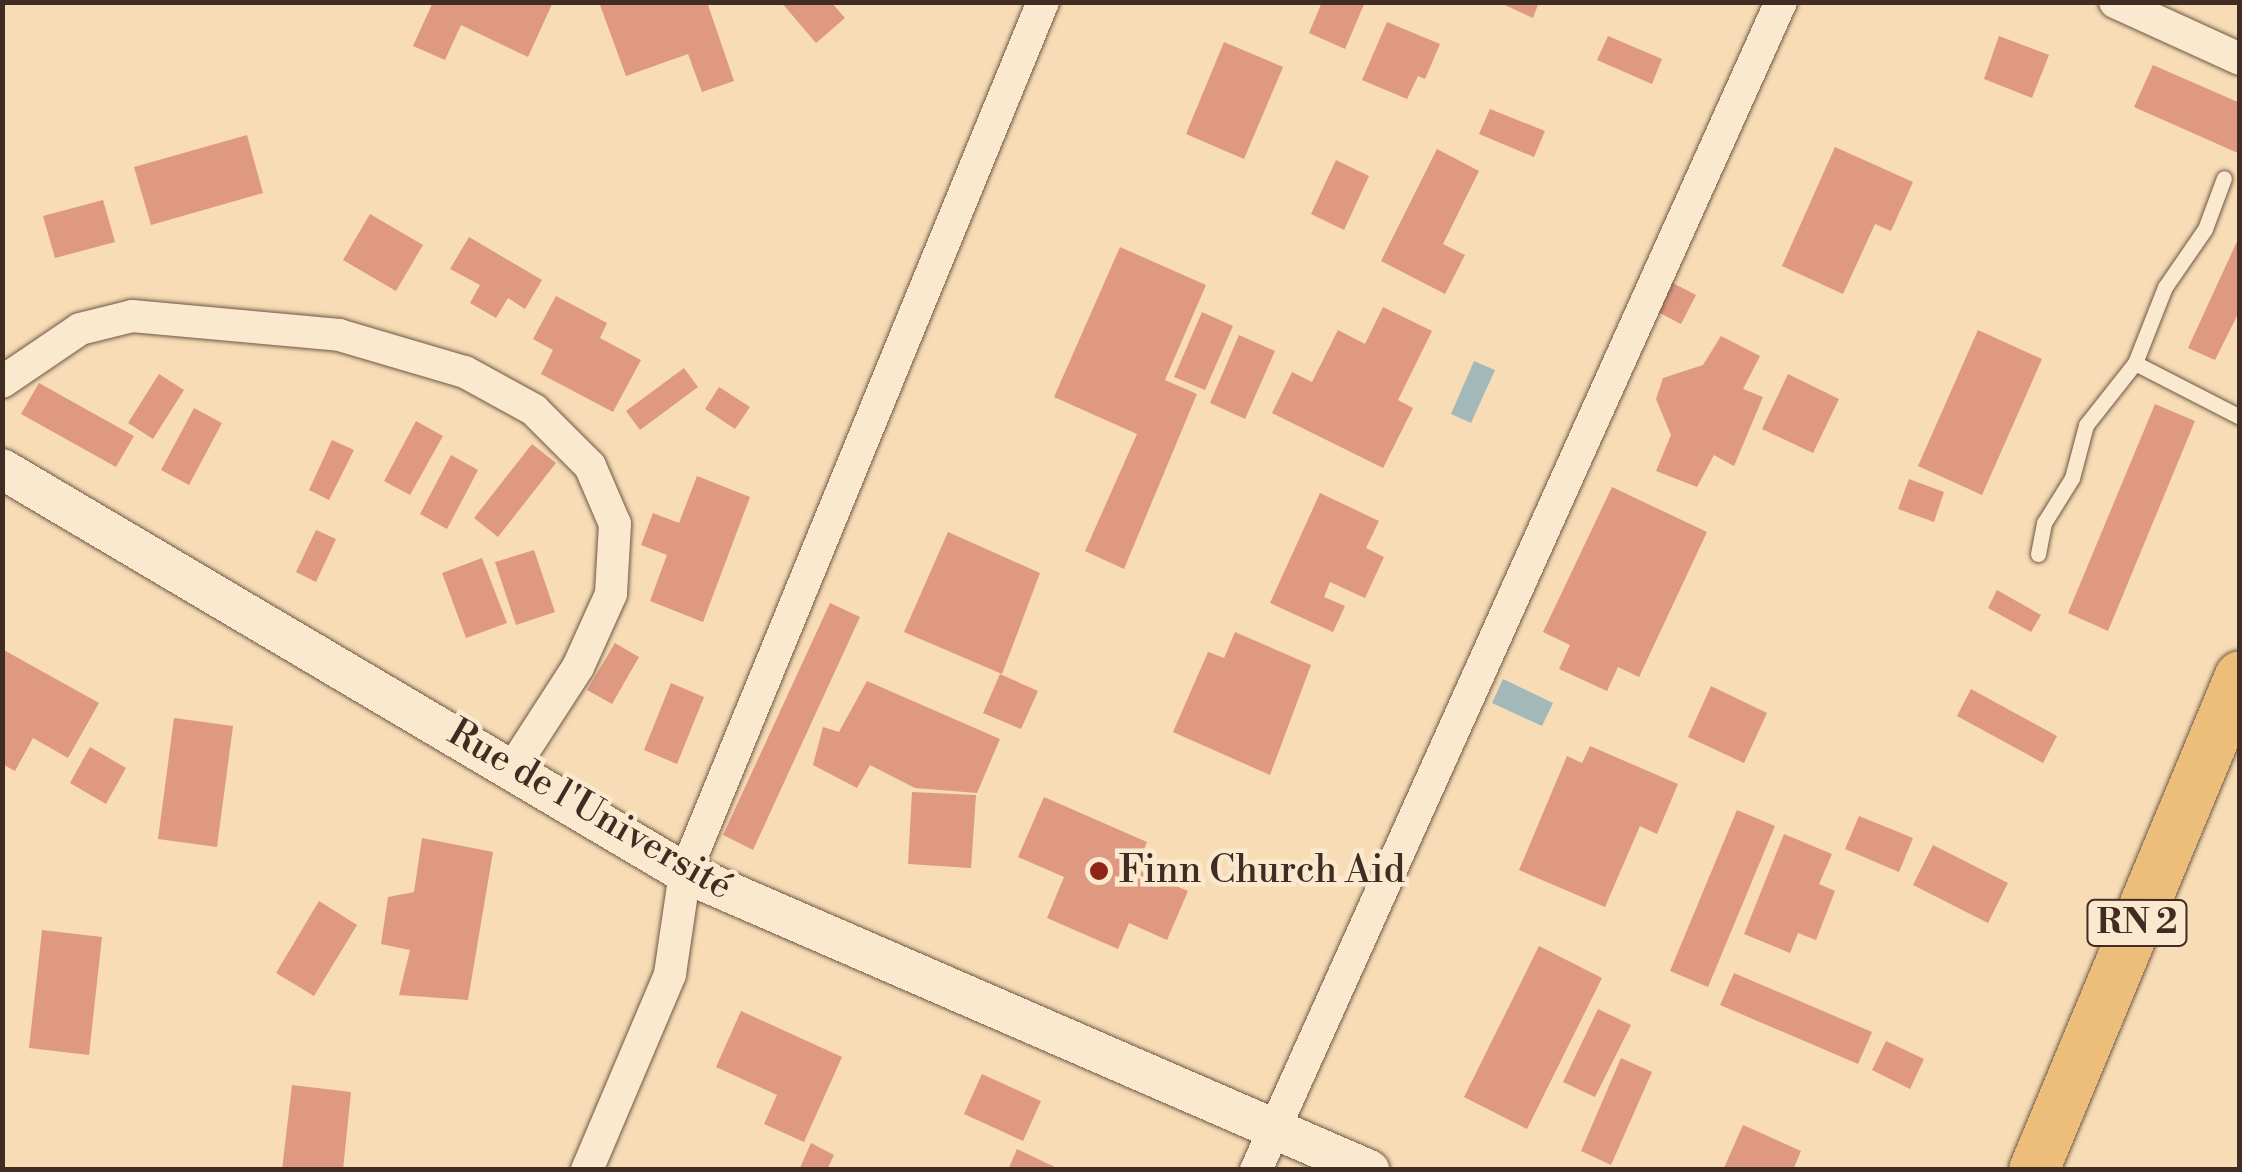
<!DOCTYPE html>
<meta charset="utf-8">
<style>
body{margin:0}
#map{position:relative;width:2242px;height:1172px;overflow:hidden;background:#f8dcb5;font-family:"Libre Bodoni",serif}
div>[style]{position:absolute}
.water>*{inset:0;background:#a3b8b9}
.building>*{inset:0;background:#de9980}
.roads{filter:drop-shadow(0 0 2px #6e5847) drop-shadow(0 0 2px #6e5847)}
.service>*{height:15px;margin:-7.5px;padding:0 7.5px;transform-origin:7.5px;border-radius:7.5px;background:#fae8cf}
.minor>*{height:32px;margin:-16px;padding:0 16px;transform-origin:16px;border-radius:16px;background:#fae8cf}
.tertiary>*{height:40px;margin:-20px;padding:0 20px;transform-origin:20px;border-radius:20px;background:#fae8cf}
.primary>*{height:50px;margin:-25px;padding:0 25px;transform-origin:25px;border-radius:25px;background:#ecbe7a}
.dots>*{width:28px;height:28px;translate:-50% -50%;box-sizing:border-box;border:5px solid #fae8cf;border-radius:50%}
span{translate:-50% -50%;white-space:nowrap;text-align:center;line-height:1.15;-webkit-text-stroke:9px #fae8cf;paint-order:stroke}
.shield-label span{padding:2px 8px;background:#fae8cf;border:2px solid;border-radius:8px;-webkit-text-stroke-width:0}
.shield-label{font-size:35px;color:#402c22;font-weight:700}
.street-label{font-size:38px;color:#402c22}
.poi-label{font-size:38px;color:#402c22}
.left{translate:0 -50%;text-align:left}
.frame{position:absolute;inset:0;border:5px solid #402c22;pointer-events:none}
</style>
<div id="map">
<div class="water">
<div style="clip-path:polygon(1474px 361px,1495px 370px,1471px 423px,1451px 414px)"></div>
<div style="clip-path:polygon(1503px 679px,1553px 703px,1542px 726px,1492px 703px)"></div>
</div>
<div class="building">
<div style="clip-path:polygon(433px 2px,553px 2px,528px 57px,461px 25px,445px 60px,413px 46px)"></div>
<div style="clip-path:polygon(609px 2px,707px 2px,734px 81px,702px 92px,688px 54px,626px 76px,600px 5px)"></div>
<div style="clip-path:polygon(781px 2px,831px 2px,845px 18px,816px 43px)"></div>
<div style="clip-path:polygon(1322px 2px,1365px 2px,1345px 49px,1309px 33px)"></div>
<div style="clip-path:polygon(1498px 2px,1539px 2px,1533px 18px)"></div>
<div style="clip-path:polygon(1387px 22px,1440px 44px,1425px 79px,1418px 76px,1407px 99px,1362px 80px)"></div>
<div style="clip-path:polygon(1608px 36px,1662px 59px,1652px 84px,1597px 60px)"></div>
<div style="clip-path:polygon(1999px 36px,2049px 55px,2032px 98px,1984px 79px)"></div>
<div style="clip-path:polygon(1224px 42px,1283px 67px,1244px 159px,1186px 134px)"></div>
<div style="clip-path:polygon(2153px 65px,2240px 103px,2240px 154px,2134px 107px)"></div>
<div style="clip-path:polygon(1490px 109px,1545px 131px,1534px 157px,1479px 134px)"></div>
<div style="clip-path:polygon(247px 135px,263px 193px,151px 225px,134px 167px)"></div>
<div style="clip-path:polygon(1835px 147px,1913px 182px,1891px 231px,1875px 224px,1843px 294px,1782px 266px)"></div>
<div style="clip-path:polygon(1437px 149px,1479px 171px,1443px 244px,1465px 255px,1445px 294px,1381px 261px)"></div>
<div style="clip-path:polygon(1336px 160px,1369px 176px,1344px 230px,1311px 214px)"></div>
<div style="clip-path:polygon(103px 200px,115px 242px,55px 258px,43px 216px)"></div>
<div style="clip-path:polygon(370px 214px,423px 245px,396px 291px,343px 260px)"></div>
<div style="clip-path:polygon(2240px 235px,2240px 310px,2215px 360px,2188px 348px)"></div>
<div style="clip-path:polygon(469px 237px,542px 280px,525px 309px,508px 298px,496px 318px,470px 303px,480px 285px,450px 269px)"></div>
<div style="clip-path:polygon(1120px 247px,1206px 285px,1165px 380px,1197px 394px,1124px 569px,1085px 551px,1137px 434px,1054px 397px)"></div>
<div style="clip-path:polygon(1667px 280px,1696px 295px,1681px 324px,1652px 309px)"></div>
<div style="clip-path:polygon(556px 296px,607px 323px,600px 338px,641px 360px,613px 412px,541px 374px,553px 350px,533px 339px)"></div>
<div style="clip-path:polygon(1383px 307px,1432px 331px,1398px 400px,1413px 408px,1383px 468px,1272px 413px,1292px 372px,1312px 382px,1338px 330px,1365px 344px)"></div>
<div style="clip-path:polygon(1202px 312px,1233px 326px,1205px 390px,1174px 377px)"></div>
<div style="clip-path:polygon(1978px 330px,2042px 359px,1982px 495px,1918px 466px)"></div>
<div style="clip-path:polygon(1239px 335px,1275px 351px,1245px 419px,1210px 403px)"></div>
<div style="clip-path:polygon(1721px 336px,1760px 356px,1743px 389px,1763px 397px,1734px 466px,1714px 455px,1697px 487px,1656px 471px,1671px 435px,1656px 399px,1663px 378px,1703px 365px)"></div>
<div style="clip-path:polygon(684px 368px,698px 387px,640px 430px,626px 411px)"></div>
<div style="clip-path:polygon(159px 374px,184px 390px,153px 439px,128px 423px)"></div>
<div style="clip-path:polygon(1788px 374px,1839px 399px,1813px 453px,1762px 429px)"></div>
<div style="clip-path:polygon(39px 383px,134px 436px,116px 467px,21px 414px)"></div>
<div style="clip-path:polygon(719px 387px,750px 407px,735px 429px,705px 409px)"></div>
<div style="clip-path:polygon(2155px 404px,2195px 421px,2108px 631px,2068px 613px)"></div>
<div style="clip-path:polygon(194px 408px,222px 423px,189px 485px,161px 470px)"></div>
<div style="clip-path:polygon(416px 421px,443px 436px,410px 495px,384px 481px)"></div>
<div style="clip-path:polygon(332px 440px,354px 450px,329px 500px,309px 490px)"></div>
<div style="clip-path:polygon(532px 444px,556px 463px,498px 537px,474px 518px)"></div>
<div style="clip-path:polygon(451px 455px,478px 470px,447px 529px,420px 514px)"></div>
<div style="clip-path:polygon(697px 476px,750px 497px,703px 622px,650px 601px,667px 555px,641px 545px,653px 513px,679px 523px)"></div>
<div style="clip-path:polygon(1909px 479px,1944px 492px,1934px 522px,1898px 509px)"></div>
<div style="clip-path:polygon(1612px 487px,1707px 532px,1639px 677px,1618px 667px,1607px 691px,1559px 669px,1570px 645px,1543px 632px)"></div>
<div style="clip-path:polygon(1320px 493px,1379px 521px,1366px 548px,1384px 557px,1365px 598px,1330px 582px,1324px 597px,1345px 606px,1333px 632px,1270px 603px)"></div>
<div style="clip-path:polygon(316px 530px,336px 539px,316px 582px,296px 572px)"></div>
<div style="clip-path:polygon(948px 532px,1040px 573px,1002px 674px,904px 632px)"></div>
<div style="clip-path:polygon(534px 550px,555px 612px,516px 625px,495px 562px)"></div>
<div style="clip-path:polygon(482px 558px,507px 623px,466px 638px,442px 573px)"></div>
<div style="clip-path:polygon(1997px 590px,2041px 615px,2031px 632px,1988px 608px)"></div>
<div style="clip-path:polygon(830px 603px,860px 617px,753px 850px,723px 835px)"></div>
<div style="clip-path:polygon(1235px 632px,1311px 665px,1270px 775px,1173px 732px,1208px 652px,1224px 658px)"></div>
<div style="clip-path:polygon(615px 643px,639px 657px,612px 704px,587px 690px)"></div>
<div style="clip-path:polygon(2px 649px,99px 703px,68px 758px,33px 738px,15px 771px,2px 764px)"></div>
<div style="clip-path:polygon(1000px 674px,1038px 691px,1021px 729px,983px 713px)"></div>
<div style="clip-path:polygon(867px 681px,1000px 739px,977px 793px,915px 788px,870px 765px,857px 788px,813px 765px,823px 727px,839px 732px)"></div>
<div style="clip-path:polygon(671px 683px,704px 697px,677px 764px,644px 750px)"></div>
<div style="clip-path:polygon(1711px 686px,1767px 713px,1744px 763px,1688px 737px)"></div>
<div style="clip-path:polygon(1971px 689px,2057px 736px,2043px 763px,1957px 716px)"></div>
<div style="clip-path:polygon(174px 718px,233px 726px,217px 847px,158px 839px)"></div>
<div style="clip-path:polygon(1590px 746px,1678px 784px,1657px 834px,1640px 826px,1605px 907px,1519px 870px,1567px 756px,1582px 763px)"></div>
<div style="clip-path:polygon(90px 747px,126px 768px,106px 804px,70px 783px)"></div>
<div style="clip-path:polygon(912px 792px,976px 795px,971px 868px,908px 864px)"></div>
<div style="clip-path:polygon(1044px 797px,1147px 842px,1136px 869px,1188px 891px,1167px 940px,1129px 923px,1118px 949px,1047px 918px,1064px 877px,1018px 857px)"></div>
<div style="clip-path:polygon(1737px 810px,1775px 826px,1708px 987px,1670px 971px)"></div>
<div style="clip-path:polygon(1859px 816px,1913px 838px,1899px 872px,1845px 849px)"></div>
<div style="clip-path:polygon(1784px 834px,1832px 854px,1819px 884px,1835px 891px,1816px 940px,1798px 933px,1790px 953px,1744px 934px)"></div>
<div style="clip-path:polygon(422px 838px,493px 852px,468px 1000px,399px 995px,410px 950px,381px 944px,388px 897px,414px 892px)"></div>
<div style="clip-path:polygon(1933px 845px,2008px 883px,1988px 923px,1913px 885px)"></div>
<div style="clip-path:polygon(319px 901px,357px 925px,314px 996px,276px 973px)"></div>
<div style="clip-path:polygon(42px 930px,102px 937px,89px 1055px,29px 1048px)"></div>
<div style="clip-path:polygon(1539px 946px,1602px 978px,1527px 1129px,1464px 1097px)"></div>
<div style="clip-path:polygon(1734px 973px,1872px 1032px,1858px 1064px,1720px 1005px)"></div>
<div style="clip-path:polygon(1598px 1009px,1631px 1025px,1595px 1097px,1563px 1082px)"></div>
<div style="clip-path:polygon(741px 1011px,842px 1057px,804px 1142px,764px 1124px,777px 1095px,716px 1067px)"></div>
<div style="clip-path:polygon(1886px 1041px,1924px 1059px,1910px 1089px,1872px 1070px)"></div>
<div style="clip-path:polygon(1621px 1058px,1652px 1072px,1611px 1165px,1581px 1151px)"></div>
<div style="clip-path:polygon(982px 1074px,1041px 1101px,1023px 1141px,964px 1114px)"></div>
<div style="clip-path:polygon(292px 1085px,351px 1092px,343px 1170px,282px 1170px)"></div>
<div style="clip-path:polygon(1743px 1125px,1801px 1151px,1793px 1170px,1723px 1170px)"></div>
<div style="clip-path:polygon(811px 1143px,834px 1155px,827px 1170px,799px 1170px)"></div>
<div style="clip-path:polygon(1017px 1149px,1061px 1170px,1008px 1170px)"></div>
</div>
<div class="roads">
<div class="service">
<div style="left:2135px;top:363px;width:118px;rotate:27.2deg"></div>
<div style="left:2038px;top:554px;width:32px;rotate:-79deg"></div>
<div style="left:2044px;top:523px;width:53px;rotate:-58.1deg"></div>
<div style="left:2072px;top:478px;width:55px;rotate:-75.2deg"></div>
<div style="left:2086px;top:425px;width:79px;rotate:-51.7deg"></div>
<div style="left:2135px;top:363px;width:82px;rotate:-68.5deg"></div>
<div style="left:2165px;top:287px;width:70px;rotate:-55.4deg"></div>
<div style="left:2205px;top:229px;width:54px;rotate:-69.6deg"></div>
</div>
<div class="minor">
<div style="left:2115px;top:2px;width:137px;rotate:24.5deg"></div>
<div style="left:2px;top:382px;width:94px;rotate:-34.2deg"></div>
<div style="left:80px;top:329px;width:54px;rotate:-14deg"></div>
<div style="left:132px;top:316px;width:208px;rotate:5.2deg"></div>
<div style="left:339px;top:335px;width:131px;rotate:16.4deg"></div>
<div style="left:465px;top:372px;width:79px;rotate:28.8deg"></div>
<div style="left:534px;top:410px;width:79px;rotate:45deg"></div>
<div style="left:590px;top:466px;width:63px;rotate:66.7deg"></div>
<div style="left:615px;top:524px;width:70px;rotate:93.3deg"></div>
<div style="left:611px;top:594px;width:80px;rotate:114.3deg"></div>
<div style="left:578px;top:667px;width:118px;rotate:122.9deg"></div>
<div style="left:587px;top:1170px;width:213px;rotate:-67deg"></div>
<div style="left:670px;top:974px;width:102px;rotate:-81.6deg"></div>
<div style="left:685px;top:873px;width:942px;rotate:-67.66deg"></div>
<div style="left:1256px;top:1170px;width:1281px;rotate:-65.8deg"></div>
</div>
<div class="tertiary">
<div style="left:2px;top:469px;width:794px;rotate:30.6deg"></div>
<div style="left:685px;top:873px;width:746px;rotate:23.47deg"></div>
</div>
<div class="primary">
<div style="left:2034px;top:1170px;width:535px;rotate:-67.36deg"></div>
</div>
</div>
<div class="dots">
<div style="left:1099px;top:871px;background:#8f2418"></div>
</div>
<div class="shield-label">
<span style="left:2137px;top:923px">RN 2</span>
</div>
<div class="street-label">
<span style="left:590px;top:810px;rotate:30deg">Rue de l'Université</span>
</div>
<div class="poi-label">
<span class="left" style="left:1119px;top:871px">Finn Church Aid</span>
</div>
<div class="frame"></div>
</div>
